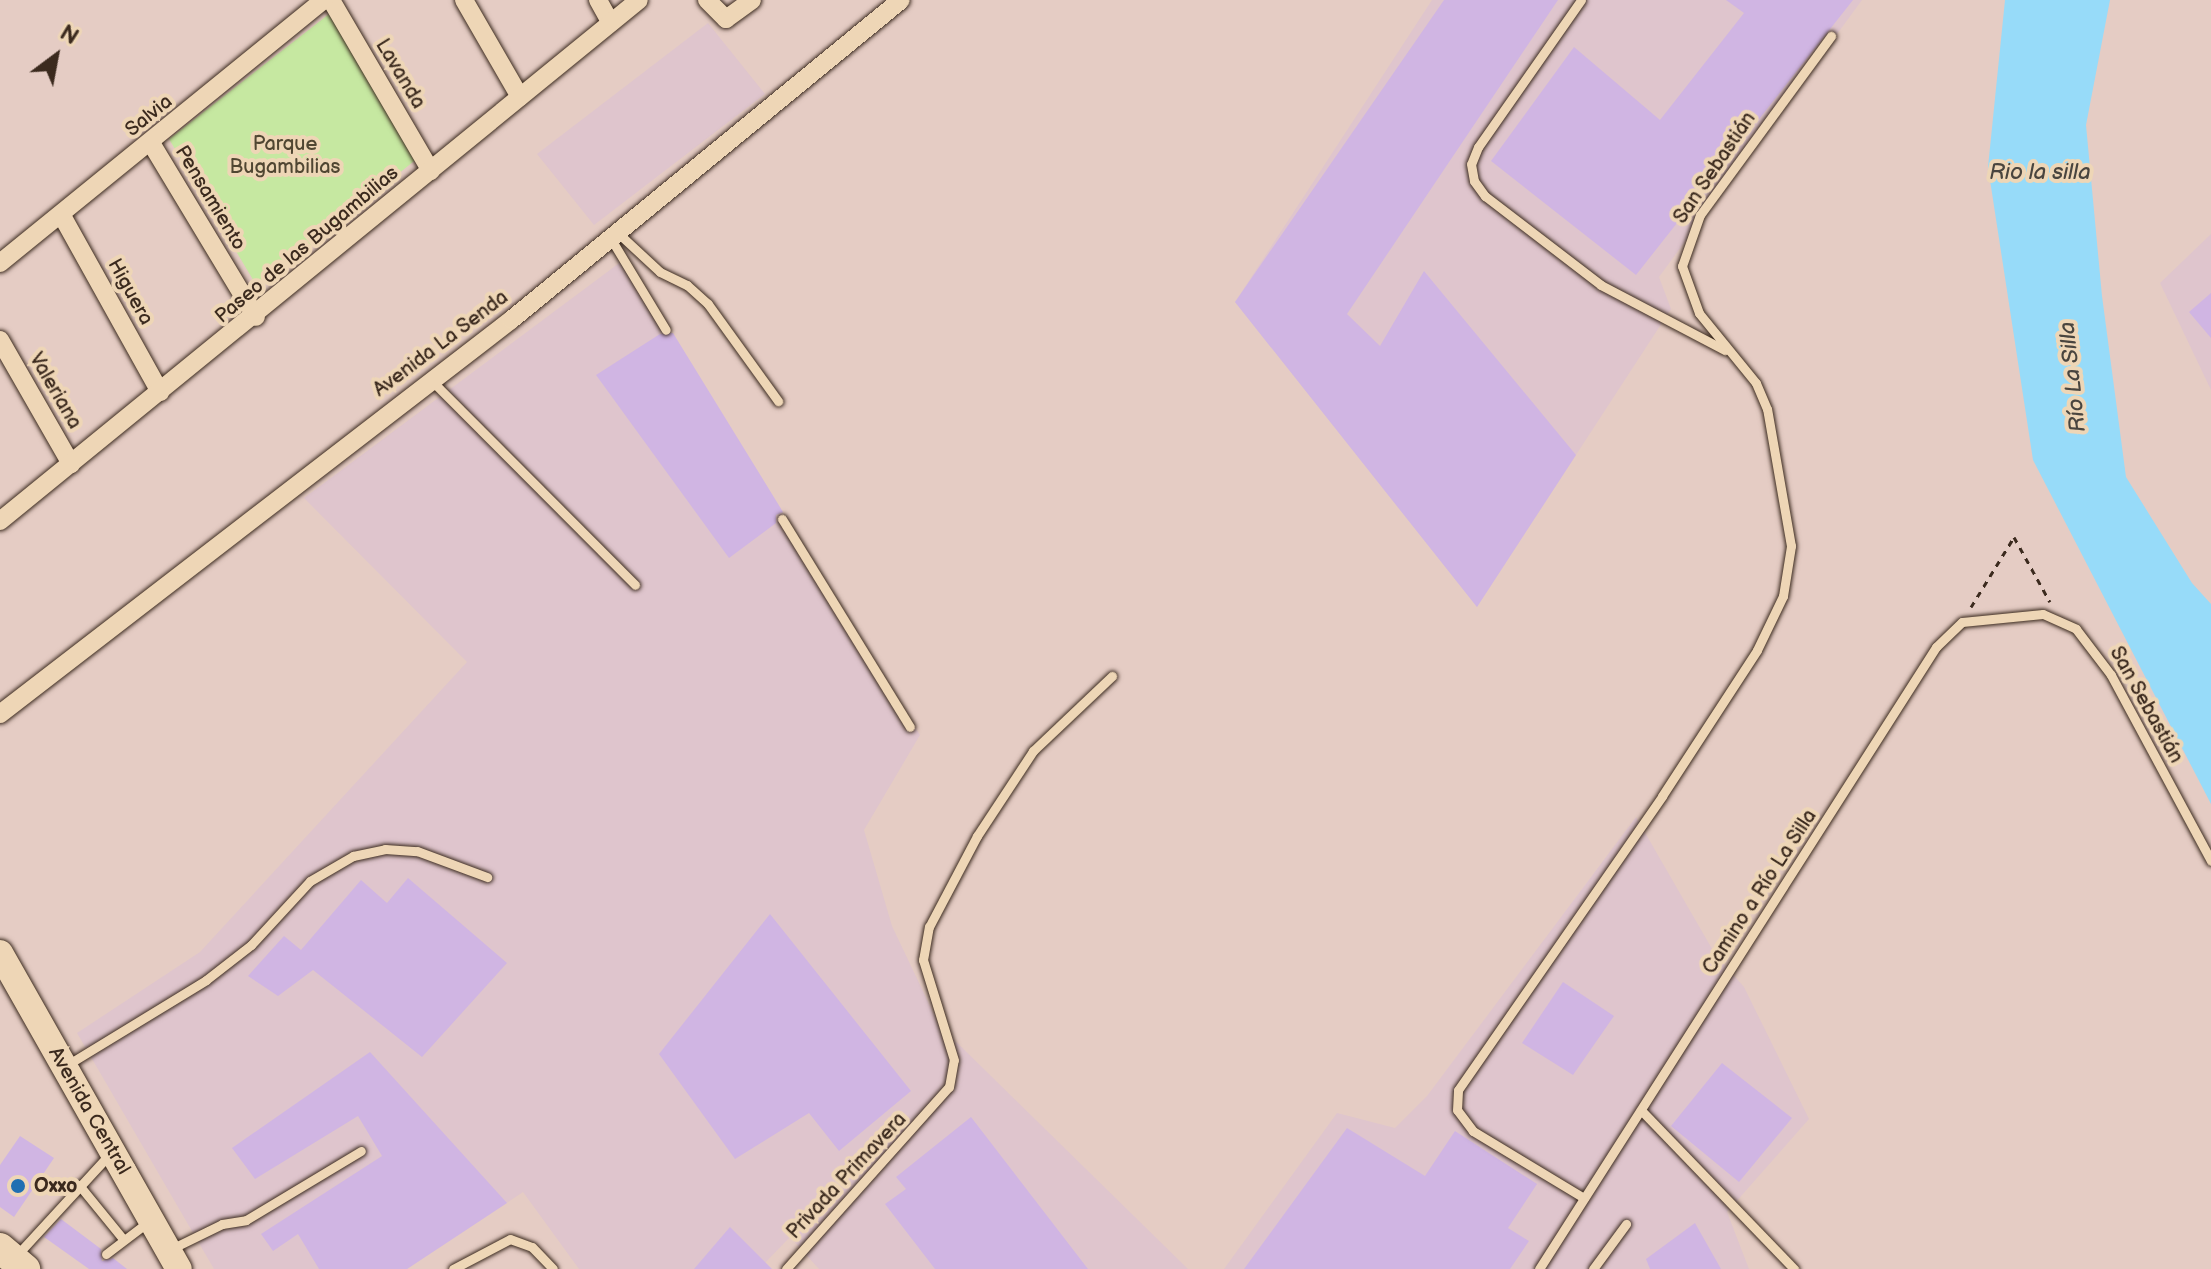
<!DOCTYPE html>
<meta charset="utf-8">
<style>
body{margin:0}
#map{position:relative;width:2211px;height:1269px;overflow:hidden;background:#e5ccc4;font-family:"Balsamiq Sans",sans-serif}
div>[style]{position:absolute}
.built>*{inset:0;background:#dfc5cd}
.green>*{inset:0;background:#c6e8a1}
.water>*{inset:0;background:#97dbf9}
.building>*{inset:0;background:#d0b5e3}
.path>*{height:3px;margin-top:-1.5px;transform-origin:0;background:repeating-linear-gradient(90deg,#3b2a1e 0 6px,transparent 0 12px)}
.roads{filter:drop-shadow(0 0 2px #3b2a1e) drop-shadow(0 0 2px #3b2a1e)}
.service>*{height:9px;margin:-4.5px;padding:0 4.5px;transform-origin:4.5px;border-radius:4.5px;background:#eed6b6}
.minor>*{height:18px;margin:-9px;padding:0 9px;transform-origin:9px;border-radius:9px;background:#eed6b6}
.secondary>*{height:26px;margin:-13px;padding:0 13px;transform-origin:13px;border-radius:13px;background:#eed6b6}
.primary>*{height:30px;margin:-15px;padding:0 15px;transform-origin:15px;border-radius:15px;background:#eed6b6}
.dots>*{width:22px;height:22px;translate:-50% -50%;box-sizing:border-box;border:4px solid #eed6b6;border-radius:50%}
span{translate:-50% -50%;white-space:nowrap;text-align:center;line-height:1.15;-webkit-text-stroke:8px #eed6b6;paint-order:stroke}
.street-label{font-size:20px;color:#3b2a1e}
.park-label{font-size:20px;color:#504632}
.poi-label{font-size:20px;color:#3b2a1e;font-weight:700}
.left{translate:0 -50%;text-align:left}
.water-label{font-size:22px;color:#49453f;font-style:italic}
.north{position:absolute;left:16px;top:16px;width:80px;height:80px;-webkit-text-stroke:6px #eed6b6;paint-order:stroke;rotate:32deg;font-size:22px;font-weight:700;line-height:32px;text-align:center;color:#3b2a1e}
.north::after{content:'';display:block;margin:auto;width:28px;height:36px;background:#3b2a1e;clip-path:polygon(50% 0,100% 100%,50% 72%,0 100%)}
</style>
<div id="map">
<div class="built">
<div style="clip-path:polygon(1432px 0,1862px 0,1659px 277px,1671px 309px,1477px 607px,1235px 302px)"></div>
<div style="clip-path:polygon(708px 23px,765px 94px,594px 225px,537px 154px)"></div>
<div style="clip-path:polygon(2211px 234px,2211px 390px,2160px 283px)"></div>
<div style="clip-path:polygon(626px 258px,920px 735px,864px 830px,892px 926px,939px 1025px,1188px 1269px,819px 1269px,790px 1237px,759px 1269px,579px 1269px,523px 1192px,407px 1269px,214px 1269px,77px 1033px,200px 952px,467px 662px,304px 498px)"></div>
<div style="clip-path:polygon(1636px 817px,1715px 954px,1744px 987px,1809px 1119px,1727px 1212px,1749px 1269px,1224px 1269px,1337px 1113px,1395px 1128px,1427px 1096px)"></div>
</div>
<div class="green">
<div style="clip-path:polygon(329px 14px,419px 157px,258px 288px,169px 139px)"></div>
</div>
<div class="water">
<div style="clip-path:polygon(2005px 0,2110px 0,2086px 125px,2102px 296px,2126px 477px,2192px 583px,2211px 604px,2211px 804px,2033px 460px,1988px 167px)"></div>
</div>
<div class="building">
<div style="clip-path:polygon(1444px 0,1558px 0,1347px 314px,1380px 346px,1424px 271px,1576px 455px,1477px 607px,1235px 302px)"></div>
<div style="clip-path:polygon(1726px 0,1853px 0,1636px 275px,1491px 161px,1574px 47px,1660px 120px,1744px 13px)"></div>
<div style="clip-path:polygon(2211px 293px,2211px 338px,2189px 312px)"></div>
<div style="clip-path:polygon(673px 333px,783px 512px,776px 515px,776px 523px,729px 558px,596px 375px,660px 334px)"></div>
<div style="clip-path:polygon(408px 878px,507px 963px,422px 1057px,313px 970px,278px 996px,248px 976px,284px 936px,301px 950px,361px 880px,387px 903px)"></div>
<div style="clip-path:polygon(770px 914px,911px 1091px,839px 1151px,809px 1113px,735px 1159px,659px 1054px)"></div>
<div style="clip-path:polygon(1563px 982px,1614px 1016px,1573px 1075px,1522px 1043px)"></div>
<div style="clip-path:polygon(370px 1052px,507px 1203px,407px 1269px,319px 1269px,298px 1234px,273px 1251px,261px 1234px,382px 1156px,358px 1116px,255px 1179px,232px 1148px)"></div>
<div style="clip-path:polygon(1722px 1063px,1792px 1118px,1739px 1182px,1671px 1126px)"></div>
<div style="clip-path:polygon(971px 1117px,1088px 1269px,935px 1269px,885px 1204px,906px 1189px,896px 1177px)"></div>
<div style="clip-path:polygon(1347px 1128px,1425px 1176px,1455px 1131px,1537px 1184px,1508px 1228px,1529px 1241px,1510px 1269px,1244px 1269px)"></div>
<div style="clip-path:polygon(20px 1136px,54px 1158px,14px 1217px,0 1207px,0 1165px)"></div>
<div style="clip-path:polygon(61px 1219px,101px 1249px,102px 1261px,113px 1258px,127px 1269px,89px 1269px,44px 1237px)"></div>
<div style="clip-path:polygon(1695px 1223px,1721px 1269px,1650px 1269px,1646px 1259px)"></div>
<div style="clip-path:polygon(730px 1227px,772px 1269px,694px 1269px)"></div>
</div>
<div class="path">
<div style="left:1971px;top:607px;width:82px;rotate:-58.4deg"></div>
<div style="left:2014px;top:537px;width:74px;rotate:61deg"></div>
</div>
<div class="roads">
<div class="service">
<div style="left:1581px;top:0;width:179px;rotate:125deg"></div>
<div style="left:1478px;top:147px;width:18px;rotate:112deg"></div>
<div style="left:1471px;top:164px;width:17px;rotate:80deg"></div>
<div style="left:1474px;top:181px;width:19px;rotate:54deg"></div>
<div style="left:1485px;top:196px;width:146px;rotate:37.5deg"></div>
<div style="left:1601px;top:285px;width:140px;rotate:27.7deg"></div>
<div style="left:618px;top:233px;width:57px;rotate:42.9deg"></div>
<div style="left:660px;top:272px;width:30px;rotate:26deg"></div>
<div style="left:687px;top:285px;width:28px;rotate:42deg"></div>
<div style="left:708px;top:304px;width:120px;rotate:54.2deg"></div>
<div style="left:611px;top:239px;width:106px;rotate:58.9deg"></div>
<div style="left:431px;top:380px;width:289px;rotate:45.1deg"></div>
<div style="left:782px;top:519px;width:244px;rotate:58.4deg"></div>
<div style="left:67px;top:1065px;width:163px;rotate:-31.4deg"></div>
<div style="left:206px;top:980px;width:57px;rotate:-37.9deg"></div>
<div style="left:251px;top:945px;width:87px;rotate:-47.3deg"></div>
<div style="left:310px;top:881px;width:50px;rotate:-30.2deg"></div>
<div style="left:353px;top:856px;width:33px;rotate:-12deg"></div>
<div style="left:385px;top:849px;width:32px;rotate:4deg"></div>
<div style="left:417px;top:851px;width:75px;rotate:20.4deg"></div>
<div style="left:1641px;top:1110px;width:221px;rotate:46.1deg"></div>
<div style="left:79px;top:1185px;width:70px;rotate:50.8deg"></div>
<div style="left:1584px;top:1198px;width:130px;rotate:-148.9deg"></div>
<div style="left:1473px;top:1131px;width:26px;rotate:-127deg"></div>
<div style="left:1457px;top:1110px;width:20px;rotate:-87deg"></div>
<div style="left:1458px;top:1090px;width:358px;rotate:-55.2deg"></div>
<div style="left:1662px;top:796px;width:174px;rotate:-56.9deg"></div>
<div style="left:1757px;top:650px;width:60px;rotate:-64.3deg"></div>
<div style="left:1783px;top:596px;width:51px;rotate:-80.9deg"></div>
<div style="left:1791px;top:546px;width:139px;rotate:-99.9deg"></div>
<div style="left:1767px;top:409px;width:28px;rotate:-113deg"></div>
<div style="left:1756px;top:383px;width:90px;rotate:-129.2deg"></div>
<div style="left:1699px;top:313px;width:50px;rotate:-109.9deg"></div>
<div style="left:1682px;top:266px;width:54px;rotate:-70.6deg"></div>
<div style="left:1700px;top:215px;width:222px;rotate:-53.8deg"></div>
<div style="left:171px;top:1249px;width:57px;rotate:-26.1deg"></div>
<div style="left:222px;top:1224px;width:24px;rotate:-9deg"></div>
<div style="left:246px;top:1220px;width:134px;rotate:-31deg"></div>
<div style="left:106px;top:1254px;width:53px;rotate:-37.3deg"></div>
<div style="left:16px;top:1256px;width:137px;rotate:-47.4deg"></div>
<div style="left:453px;top:1269px;width:64px;rotate:-27.8deg"></div>
<div style="left:510px;top:1239px;width:23px;rotate:20deg"></div>
<div style="left:532px;top:1247px;width:30px;rotate:46deg"></div>
<div style="left:786px;top:1269px;width:244px;rotate:-48.2deg"></div>
<div style="left:949px;top:1087px;width:27px;rotate:-80deg"></div>
<div style="left:954px;top:1060px;width:105px;rotate:-107.2deg"></div>
<div style="left:923px;top:960px;width:34px;rotate:-80deg"></div>
<div style="left:929px;top:927px;width:103px;rotate:-62.2deg"></div>
<div style="left:977px;top:836px;width:102px;rotate:-56.6deg"></div>
<div style="left:1033px;top:751px;width:109px;rotate:-43.5deg"></div>
<div style="left:1539px;top:1269px;width:738px;rotate:-57.45deg"></div>
<div style="left:1936px;top:647px;width:36px;rotate:-44deg"></div>
<div style="left:1962px;top:622px;width:81px;rotate:-5.6deg"></div>
<div style="left:2043px;top:614px;width:36px;rotate:24deg"></div>
<div style="left:2076px;top:629px;width:58px;rotate:52.7deg"></div>
<div style="left:2111px;top:675px;width:211px;rotate:61.7deg"></div>
<div style="left:1593px;top:1269px;width:56px;rotate:-53.7deg"></div>
</div>
<div class="minor">
<div style="left:331px;top:0;width:198px;rotate:59.7deg"></div>
<div style="left:464px;top:0;width:112px;rotate:60deg"></div>
<div style="left:598px;top:0;width:26px;rotate:61deg"></div>
<div style="left:707px;top:0;width:27px;rotate:45deg"></div>
<div style="left:726px;top:19px;width:32px;rotate:-36deg"></div>
<div style="left:151px;top:143px;width:203px;rotate:58.9deg"></div>
<div style="left:61px;top:214px;width:204px;rotate:60.9deg"></div>
<div style="left:0;top:263px;width:417px;rotate:-39.1deg"></div>
<div style="left:0;top:340px;width:143px;rotate:60.2deg"></div>
<div style="left:0;top:521px;width:824px;rotate:-39.19deg"></div>
<div style="left:0;top:714px;width:645px;rotate:-37.63deg"></div>
<div style="left:511px;top:320px;width:504px;rotate:-39.37deg"></div>
</div>
<div class="secondary">
<div style="left:0;top:953px;width:363px;rotate:60.5deg"></div>
</div>
<div class="primary">
<div style="left:0;top:1248px;width:33px;rotate:40deg"></div>
</div>
</div>
<div class="dots">
<div style="left:18px;top:1186px;background:#1f6fb2"></div>
</div>
<div class="street-label">
<span style="left:400px;top:74px;rotate:59deg">Lavanda</span>
<span style="left:149px;top:116px;rotate:-39deg">Salvia</span>
<span style="left:1715px;top:168px;rotate:-56deg">San Sebastián</span>
<span style="left:210px;top:198px;rotate:59deg">Pensamiento</span>
<span style="left:307px;top:245px;rotate:-40deg">Paseo de las Bugambilias</span>
<span style="left:130px;top:292px;rotate:61deg">Higuera</span>
<span style="left:441px;top:344px;rotate:-37deg">Avenida La Senda</span>
<span style="left:55px;top:391px;rotate:60deg">Valeriana</span>
<span style="left:2146px;top:705px;rotate:61deg">San Sebastián</span>
<span style="left:1760px;top:892px;rotate:-57deg">Camino a Río La Silla</span>
<span style="left:89px;top:1111px;rotate:60deg">Avenida Central</span>
<span style="left:847px;top:1176px;rotate:-47deg">Privada Primavera</span>
</div>
<div class="park-label">
<span style="left:285px;top:156px">Parque<br>Bugambilias</span>
</div>
<div class="poi-label">
<span class="left" style="left:34px;top:1186px">Oxxo</span>
</div>
<div class="water-label">
<span style="left:2040px;top:173px">Rio la silla</span>
<span style="left:2073px;top:377px;rotate:-96deg">Río La Silla</span>
</div>
<div class="north">N</div>
</div>
